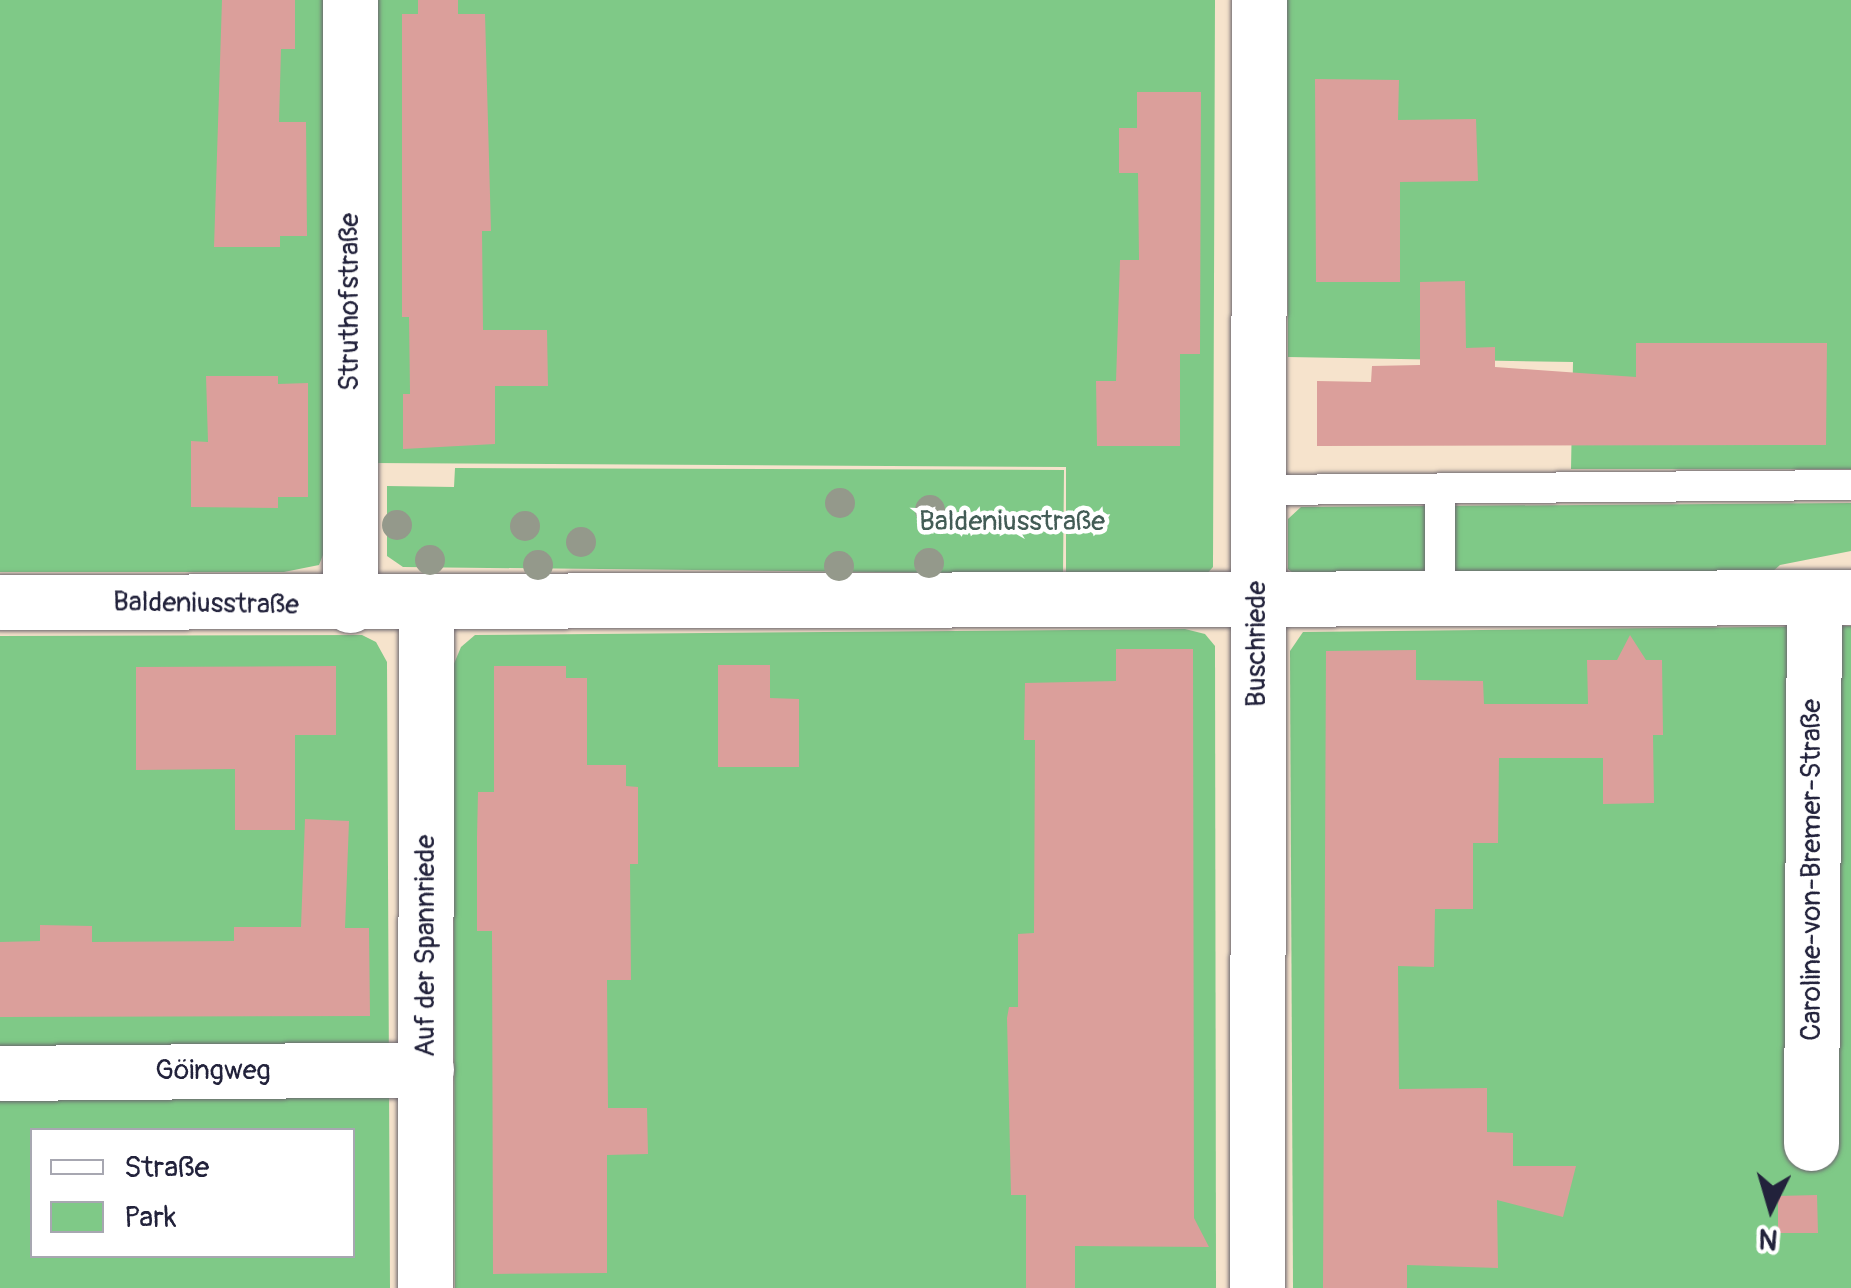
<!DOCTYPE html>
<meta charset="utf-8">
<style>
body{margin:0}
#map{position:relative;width:1851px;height:1288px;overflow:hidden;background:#f6e3cc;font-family:Pangolin,sans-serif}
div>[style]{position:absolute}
.green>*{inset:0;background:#7fc987}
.building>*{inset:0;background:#db9f9b}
.roads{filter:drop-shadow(0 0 2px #6c666e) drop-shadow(0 0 2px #6c666e)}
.lane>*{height:30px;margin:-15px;padding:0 15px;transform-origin:15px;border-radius:15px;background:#fff}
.street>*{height:55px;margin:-27.5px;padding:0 27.5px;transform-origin:27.5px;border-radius:27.5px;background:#fff}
.trees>*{width:30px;height:30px;margin:-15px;border-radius:50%;background:#94998b}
span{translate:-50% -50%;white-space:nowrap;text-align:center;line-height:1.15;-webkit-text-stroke:9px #fff;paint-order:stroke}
.street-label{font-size:28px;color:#22223b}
.park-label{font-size:28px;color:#435c56}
.legend{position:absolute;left:30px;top:1128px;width:325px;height:130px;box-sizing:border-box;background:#fff;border:2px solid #a7a7b1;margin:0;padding:12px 18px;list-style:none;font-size:30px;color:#22223b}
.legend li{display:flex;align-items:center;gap:20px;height:50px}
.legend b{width:50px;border:2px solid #a7a7b1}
.north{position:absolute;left:1721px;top:1158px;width:100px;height:100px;-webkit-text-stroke:8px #fff;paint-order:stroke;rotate:185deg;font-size:28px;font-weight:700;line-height:40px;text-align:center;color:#22223b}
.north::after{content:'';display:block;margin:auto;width:35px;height:45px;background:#22223b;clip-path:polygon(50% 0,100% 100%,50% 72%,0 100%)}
</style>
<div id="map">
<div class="green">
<div style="clip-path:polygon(0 0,323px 0,325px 550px,319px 565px,284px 572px,0 572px)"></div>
<div style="clip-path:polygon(373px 0,1215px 0,1213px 567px,1204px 577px,1066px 581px,1066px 467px,372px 463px)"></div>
<div style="clip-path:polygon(1287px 0,1851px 0,1851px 469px,1571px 469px,1573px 362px,1288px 357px)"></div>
<div style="clip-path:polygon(455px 468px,1064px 470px,1063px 574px,403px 567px,387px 556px,387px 486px,454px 487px)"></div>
<div style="clip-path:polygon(1851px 503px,1851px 551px,1780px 565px,1764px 579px,1297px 576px,1288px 569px,1288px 519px,1301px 507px)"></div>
<div style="clip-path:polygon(1851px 626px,1851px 1288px,1293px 1288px,1290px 651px,1303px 632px)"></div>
<div style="clip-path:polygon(1185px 629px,1205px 634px,1215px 646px,1216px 1288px,455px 1288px,453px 666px,461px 647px,475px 635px)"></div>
<div style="clip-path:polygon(evenodd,362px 635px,376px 642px,387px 662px,390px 1288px,0 1288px,0 636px,362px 635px,32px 1130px,352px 1130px,352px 1256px,32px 1256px,32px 1130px)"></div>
</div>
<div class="building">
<div style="clip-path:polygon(222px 0,295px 0,295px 49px,281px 49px,279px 122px,306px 122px,307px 236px,280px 236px,280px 247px,214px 247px)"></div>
<div style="clip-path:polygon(418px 0,458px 0,458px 14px,485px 14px,491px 231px,482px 231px,483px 330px,547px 330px,548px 386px,495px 386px,495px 444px,403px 449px,403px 394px,410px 394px,409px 317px,402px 317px,402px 14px,418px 14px)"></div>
<div style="clip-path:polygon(1315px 79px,1399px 80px,1398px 120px,1476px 119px,1478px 181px,1400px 182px,1400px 282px,1316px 282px)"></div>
<div style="clip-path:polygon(1137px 92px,1201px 92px,1200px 354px,1180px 354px,1180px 446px,1097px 446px,1096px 381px,1116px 381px,1120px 260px,1139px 260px,1138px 173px,1119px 173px,1119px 128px,1137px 128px)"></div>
<div style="clip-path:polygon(1465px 281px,1466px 348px,1495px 347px,1495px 367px,1636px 377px,1636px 343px,1827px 343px,1826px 445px,1317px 446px,1317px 381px,1371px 382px,1372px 366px,1420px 365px,1420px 282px)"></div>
<div style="clip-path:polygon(206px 376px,278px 376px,278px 384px,308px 383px,308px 497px,278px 497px,278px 508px,191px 507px,191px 441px,208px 442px)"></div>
<div style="clip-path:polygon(1630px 635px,1646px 660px,1662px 660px,1663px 735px,1653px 735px,1654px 803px,1603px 804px,1603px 758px,1499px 758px,1498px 843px,1473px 843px,1473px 909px,1435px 909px,1434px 967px,1398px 966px,1399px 1089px,1487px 1088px,1487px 1132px,1513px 1133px,1513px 1166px,1576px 1166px,1563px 1217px,1497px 1200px,1498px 1268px,1407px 1265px,1407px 1288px,1323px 1288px,1326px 651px,1416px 650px,1416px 680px,1483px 681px,1484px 704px,1588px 704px,1587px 660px,1617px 660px)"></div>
<div style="clip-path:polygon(1116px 649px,1193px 649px,1194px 1218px,1209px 1247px,1075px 1246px,1075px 1288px,1026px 1288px,1026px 1195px,1011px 1195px,1007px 1018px,1009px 1007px,1018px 1007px,1018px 934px,1034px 933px,1035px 740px,1024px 740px,1025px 683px,1116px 681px)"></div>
<div style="clip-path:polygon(718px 665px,770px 665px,770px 698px,799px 699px,799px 767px,718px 767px)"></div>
<div style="clip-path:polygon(336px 666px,336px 735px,295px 735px,295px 830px,235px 830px,235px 769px,136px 770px,136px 667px)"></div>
<div style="clip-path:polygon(494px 666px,566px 666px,566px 678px,587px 678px,587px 765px,626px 765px,626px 786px,638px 787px,638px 864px,630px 864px,631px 980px,607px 980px,608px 1108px,647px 1108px,648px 1154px,607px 1155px,607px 1273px,493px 1274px,492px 931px,477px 931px,477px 837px,478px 792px,494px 792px)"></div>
<div style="clip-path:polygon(305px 819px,349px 821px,345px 928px,369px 928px,370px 1016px,0 1017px,0 942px,40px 941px,40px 925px,92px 926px,92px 942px,234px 941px,234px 927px,301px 927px)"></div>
<div style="clip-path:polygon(1817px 1195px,1818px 1233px,1778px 1233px,1778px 1196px)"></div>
</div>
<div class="roads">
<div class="lane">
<div style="left:1258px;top:490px;width:593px;rotate:-0.48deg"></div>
<div style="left:1440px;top:598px;width:109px;rotate:-90deg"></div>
</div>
<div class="street">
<div style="left:0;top:602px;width:1851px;rotate:-0.15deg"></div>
<div style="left:350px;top:605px;width:605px;rotate:-90deg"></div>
<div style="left:0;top:1073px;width:426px;rotate:-0.5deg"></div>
<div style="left:1811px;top:1143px;width:546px;rotate:-89.69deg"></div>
<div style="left:425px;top:1288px;width:684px;rotate:-89.92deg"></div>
<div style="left:1257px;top:1288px;width:1288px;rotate:-89.91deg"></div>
</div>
</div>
<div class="trees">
<div style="left:840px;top:503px"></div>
<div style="left:930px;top:510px"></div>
<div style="left:397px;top:525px"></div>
<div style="left:525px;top:526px"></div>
<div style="left:581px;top:542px"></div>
<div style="left:430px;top:560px"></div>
<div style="left:929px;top:563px"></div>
<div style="left:538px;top:565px"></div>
<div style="left:839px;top:566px"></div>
</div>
<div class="street-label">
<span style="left:350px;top:302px;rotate:-90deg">Struthofstraße</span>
<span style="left:206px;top:604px;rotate:1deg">Baldeniusstraße</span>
<span style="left:1257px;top:644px;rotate:-90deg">Buschriede</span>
<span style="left:1812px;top:870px;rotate:-90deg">Caroline-von-Bremer-Straße</span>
<span style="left:426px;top:946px;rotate:-90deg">Auf der Spannriede</span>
<span style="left:213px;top:1071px">Göingweg</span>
</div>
<div class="park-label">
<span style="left:1012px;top:522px">Baldeniusstraße</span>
</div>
<ul class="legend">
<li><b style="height:12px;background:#fff"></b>Straße</li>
<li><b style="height:28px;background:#7fc987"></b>Park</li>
</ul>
<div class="north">N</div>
</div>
